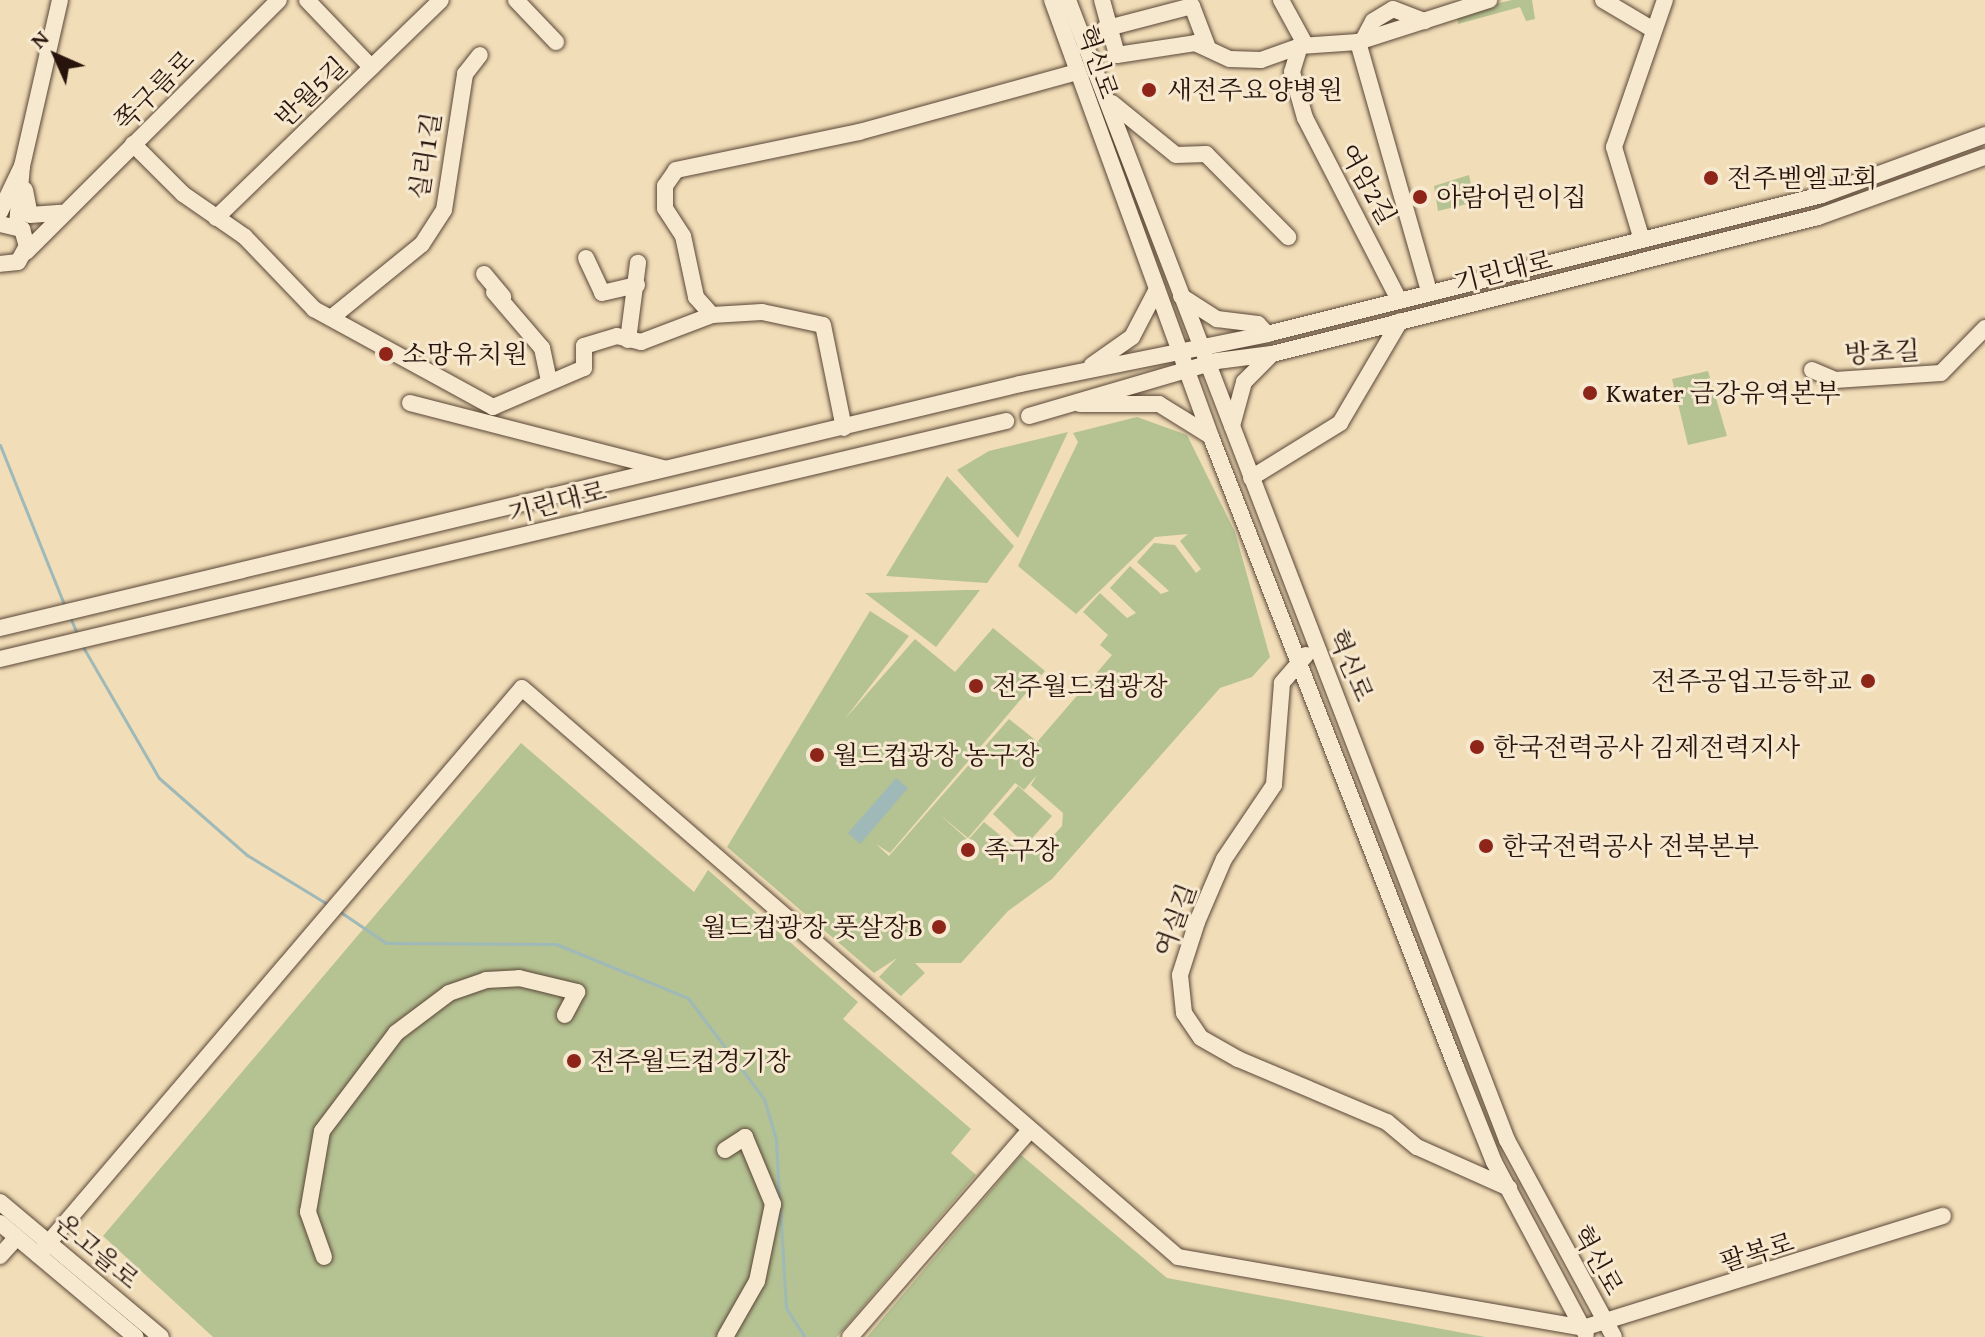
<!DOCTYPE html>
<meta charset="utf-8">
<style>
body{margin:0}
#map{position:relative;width:1985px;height:1337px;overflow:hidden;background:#f1ddb7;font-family:"Gentium Book Plus","Noto Serif KR",serif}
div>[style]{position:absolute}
.green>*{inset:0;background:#b5c292}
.water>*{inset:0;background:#9fb9b9}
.stream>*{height:3px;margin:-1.5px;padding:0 1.5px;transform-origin:1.5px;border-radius:1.5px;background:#9fb9b9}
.roads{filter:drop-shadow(0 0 2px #5a4637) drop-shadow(0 0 2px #5a4637)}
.minor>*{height:16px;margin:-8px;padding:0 8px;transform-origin:8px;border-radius:8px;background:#f6e9d0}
.dots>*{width:22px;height:22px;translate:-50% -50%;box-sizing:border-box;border:4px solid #f6e9d0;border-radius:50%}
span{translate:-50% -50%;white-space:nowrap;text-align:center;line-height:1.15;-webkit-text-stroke:6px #f6e9d0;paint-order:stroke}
.street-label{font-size:26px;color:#28140c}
.poi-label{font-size:26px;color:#28140c}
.left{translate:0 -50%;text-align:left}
.right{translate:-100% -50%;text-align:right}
.north{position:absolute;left:16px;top:16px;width:80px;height:80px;-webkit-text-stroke:6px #f6e9d0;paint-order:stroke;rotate:315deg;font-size:22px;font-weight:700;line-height:32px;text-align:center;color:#28140c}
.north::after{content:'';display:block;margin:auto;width:28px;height:36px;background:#28140c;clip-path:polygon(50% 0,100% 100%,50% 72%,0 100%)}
</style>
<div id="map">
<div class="green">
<div style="clip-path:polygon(1512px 0,1532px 0,1535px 19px,1526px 21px,1520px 7px,1458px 24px,1457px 13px)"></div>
<div style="clip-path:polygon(1469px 175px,1475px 202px,1438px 211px,1434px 186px)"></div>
<div style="clip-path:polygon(1708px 371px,1727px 436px,1688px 445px,1672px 379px)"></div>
<div style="clip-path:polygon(evenodd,1137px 417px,1187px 435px,1235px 532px,1270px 657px,1252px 677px,1220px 688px,1052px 879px,1008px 911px,961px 963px,915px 963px,925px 973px,901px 996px,879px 977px,897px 958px,874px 973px,727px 847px,870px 611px,909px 636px,844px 720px,915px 639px,955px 672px,993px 628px,1045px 671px,890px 853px,876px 844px,889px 856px,1009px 719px,1044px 747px,1038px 741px,1112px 655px,1100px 645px,1108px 635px,1083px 612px,1100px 593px,1127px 618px,1136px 613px,1110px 588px,1130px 566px,1161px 594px,1169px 591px,1137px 562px,1154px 543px,1175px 545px,1196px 573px,1201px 569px,1180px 541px,1188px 534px,1155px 537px,1076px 614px,1018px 566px,1078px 442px,1073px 433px,1137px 417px,1037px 775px,1031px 785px,1063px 813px,1062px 826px,1041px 849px,1017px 849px,984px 822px,968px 840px,939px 814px,968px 838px,1015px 783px,1024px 790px,1037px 775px)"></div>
<div style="clip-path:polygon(1068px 432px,1018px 538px,957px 470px,989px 451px)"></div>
<div style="clip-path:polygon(947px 476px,1014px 546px,987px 583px,886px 576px)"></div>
<div style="clip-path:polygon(966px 590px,980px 590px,936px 647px,865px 593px)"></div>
<div style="clip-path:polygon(521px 743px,694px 892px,708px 870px,858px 1002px,843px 1019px,971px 1129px,951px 1153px,976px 1175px,837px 1337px,213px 1337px,103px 1236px)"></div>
<div style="clip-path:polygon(1018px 786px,1052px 816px,1026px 845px,993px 814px)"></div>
<div style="clip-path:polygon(1021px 1155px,1167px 1278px,1485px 1337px,867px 1337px)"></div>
</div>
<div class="water">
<div style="clip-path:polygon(896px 778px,908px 788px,860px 844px,848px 833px)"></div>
</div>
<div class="stream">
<div style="left:0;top:445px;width:175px;rotate:68.1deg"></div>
<div style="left:70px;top:617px;width:21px;rotate:67deg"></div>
<div style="left:83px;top:647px;width:151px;rotate:59.9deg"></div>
<div style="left:159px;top:778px;width:117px;rotate:41.2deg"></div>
<div style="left:247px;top:855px;width:96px;rotate:31.4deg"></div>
<div style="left:339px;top:911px;width:57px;rotate:34.2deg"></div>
<div style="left:386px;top:943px;width:170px;rotate:0.3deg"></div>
<div style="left:556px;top:944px;width:143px;rotate:22.2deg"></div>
<div style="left:688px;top:998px;width:126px;rotate:53deg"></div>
<div style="left:764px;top:1099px;width:42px;rotate:73.3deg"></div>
<div style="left:776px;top:1139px;width:60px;rotate:87.1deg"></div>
<div style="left:780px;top:1207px;width:101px;rotate:86.6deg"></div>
<div style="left:786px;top:1308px;width:35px;rotate:57deg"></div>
</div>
<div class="roads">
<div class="minor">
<div style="left:307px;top:0;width:93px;rotate:46.3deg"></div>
<div style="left:516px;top:0;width:58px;rotate:46.4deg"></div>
<div style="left:1052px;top:0;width:465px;rotate:70deg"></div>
<div style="left:1211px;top:437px;width:676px;rotate:68.75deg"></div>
<div style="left:1456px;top:1067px;width:102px;rotate:68.2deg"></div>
<div style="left:1494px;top:1162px;width:195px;rotate:61.9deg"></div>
<div style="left:1068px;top:0;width:1222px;rotate:68.94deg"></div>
<div style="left:1507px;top:1140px;width:224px;rotate:61.5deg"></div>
<div style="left:1102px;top:0;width:57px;rotate:74.7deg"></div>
<div style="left:1117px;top:55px;width:79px;rotate:-8.7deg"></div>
<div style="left:1195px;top:43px;width:38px;rotate:25deg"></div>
<div style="left:1230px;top:59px;width:31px;rotate:2deg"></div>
<div style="left:1261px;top:60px;width:41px;rotate:-19.7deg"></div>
<div style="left:1281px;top:0;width:50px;rotate:61.4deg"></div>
<div style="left:1603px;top:0;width:57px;rotate:30.6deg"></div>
<div style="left:1104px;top:29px;width:91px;rotate:-14.6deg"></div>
<div style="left:1192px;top:6px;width:45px;rotate:69.1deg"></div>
<div style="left:1363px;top:40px;width:21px;rotate:-62deg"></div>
<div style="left:1373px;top:21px;width:23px;rotate:-31deg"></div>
<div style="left:1393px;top:9px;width:34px;rotate:21deg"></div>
<div style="left:1358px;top:42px;width:259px;rotate:74.1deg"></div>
<div style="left:1112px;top:103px;width:82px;rotate:39.1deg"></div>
<div style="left:1176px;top:155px;width:30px;rotate:-2deg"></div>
<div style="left:1206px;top:154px;width:117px;rotate:45.3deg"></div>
<div style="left:133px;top:144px;width:71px;rotate:45deg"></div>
<div style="left:183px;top:194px;width:75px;rotate:34.7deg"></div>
<div style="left:245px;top:237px;width:100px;rotate:46.2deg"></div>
<div style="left:314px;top:309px;width:204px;rotate:28.7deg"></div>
<div style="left:25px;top:190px;width:25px;rotate:79deg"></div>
<div style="left:30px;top:215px;width:31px;rotate:-4deg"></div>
<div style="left:0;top:212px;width:51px;rotate:-64.4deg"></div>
<div style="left:216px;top:218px;width:313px;rotate:-44.1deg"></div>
<div style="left:0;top:224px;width:23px;rotate:13deg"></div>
<div style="left:22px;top:229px;width:18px;rotate:74deg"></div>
<div style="left:27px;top:246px;width:18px;rotate:119deg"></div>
<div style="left:18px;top:262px;width:18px;rotate:174deg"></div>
<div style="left:17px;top:225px;width:59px;rotate:-85.2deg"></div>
<div style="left:22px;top:166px;width:170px;rotate:-77.1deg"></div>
<div style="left:1642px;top:240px;width:97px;rotate:-106.8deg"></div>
<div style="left:1614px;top:147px;width:156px;rotate:-70.9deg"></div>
<div style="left:26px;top:252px;width:357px;rotate:-44.9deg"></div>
<div style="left:586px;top:258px;width:38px;rotate:65deg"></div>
<div style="left:602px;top:293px;width:36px;rotate:-13deg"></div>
<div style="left:484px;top:274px;width:30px;rotate:50deg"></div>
<div style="left:494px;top:292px;width:74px;rotate:49.4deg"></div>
<div style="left:542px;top:348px;width:33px;rotate:78deg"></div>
<div style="left:1181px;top:296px;width:43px;rotate:32.6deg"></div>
<div style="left:1217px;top:319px;width:41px;rotate:7deg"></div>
<div style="left:1258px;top:324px;width:13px;rotate:48deg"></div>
<div style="left:1398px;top:298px;width:203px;rotate:-117.3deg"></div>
<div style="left:1305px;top:118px;width:48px;rotate:-105.8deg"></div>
<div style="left:1292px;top:72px;width:27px;rotate:-73deg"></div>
<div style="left:1300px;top:46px;width:58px;rotate:-3.9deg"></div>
<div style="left:1358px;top:42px;width:138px;rotate:-17.8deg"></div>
<div style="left:712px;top:315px;width:24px;rotate:-132deg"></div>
<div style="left:696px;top:297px;width:62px;rotate:-102deg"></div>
<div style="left:683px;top:236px;width:33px;rotate:-123deg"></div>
<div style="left:665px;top:208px;width:22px;rotate:-90deg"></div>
<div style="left:665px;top:186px;width:19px;rotate:-55deg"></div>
<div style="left:676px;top:170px;width:187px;rotate:-11.7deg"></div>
<div style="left:859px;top:132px;width:222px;rotate:-15.4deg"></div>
<div style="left:331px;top:318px;width:117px;rotate:-39.1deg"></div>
<div style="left:422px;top:244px;width:40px;rotate:-57.1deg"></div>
<div style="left:444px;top:210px;width:138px;rotate:-81.2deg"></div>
<div style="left:465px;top:74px;width:24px;rotate:-52deg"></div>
<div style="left:628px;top:340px;width:78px;rotate:-82.6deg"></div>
<div style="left:1092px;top:365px;width:49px;rotate:-35deg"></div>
<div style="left:1132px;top:337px;width:54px;rotate:-62.5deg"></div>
<div style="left:1812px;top:370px;width:25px;rotate:23deg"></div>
<div style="left:1835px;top:380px;width:106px;rotate:-3.8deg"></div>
<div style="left:1941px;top:373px;width:63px;rotate:-45.6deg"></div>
<div style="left:410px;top:403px;width:262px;rotate:14.4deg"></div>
<div style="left:1080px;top:404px;width:79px"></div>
<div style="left:1159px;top:404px;width:59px;rotate:31.8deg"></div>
<div style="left:493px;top:407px;width:99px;rotate:-23.2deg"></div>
<div style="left:584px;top:368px;width:22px;rotate:-90deg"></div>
<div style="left:584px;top:346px;width:34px;rotate:-17deg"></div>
<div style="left:617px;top:336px;width:25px;rotate:14deg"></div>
<div style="left:641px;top:342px;width:76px;rotate:-20.8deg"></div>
<div style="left:712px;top:315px;width:50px;rotate:-3.4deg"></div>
<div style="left:762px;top:312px;width:62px;rotate:12deg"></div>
<div style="left:823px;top:325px;width:105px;rotate:78.5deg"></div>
<div style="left:1029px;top:416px;width:196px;rotate:-16.3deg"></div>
<div style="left:1217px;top:361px;width:55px;rotate:-7.3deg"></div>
<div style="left:1272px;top:354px;width:563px;rotate:-14.09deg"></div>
<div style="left:1818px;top:217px;width:177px;rotate:-19.8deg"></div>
<div style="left:1232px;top:426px;width:46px;rotate:-74.7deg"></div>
<div style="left:1244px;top:382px;width:40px;rotate:-45deg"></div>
<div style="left:1251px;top:478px;width:105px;rotate:-31.7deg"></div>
<div style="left:1340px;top:423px;width:118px;rotate:-59.5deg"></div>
<div style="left:0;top:628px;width:1049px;rotate:-13.45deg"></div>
<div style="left:1020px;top:384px;width:252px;rotate:-11.4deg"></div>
<div style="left:1267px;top:334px;width:572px;rotate:-14.06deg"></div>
<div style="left:1822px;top:195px;width:174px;rotate:-20.2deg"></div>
<div style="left:1306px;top:655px;width:37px;rotate:131deg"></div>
<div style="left:1282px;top:683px;width:102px;rotate:94.5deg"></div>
<div style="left:1274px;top:785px;width:89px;rotate:124deg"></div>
<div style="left:1224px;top:859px;width:69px;rotate:113.2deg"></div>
<div style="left:1197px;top:922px;width:56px;rotate:107.8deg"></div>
<div style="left:1180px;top:975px;width:38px;rotate:84deg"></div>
<div style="left:1184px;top:1013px;width:30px;rotate:56deg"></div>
<div style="left:1201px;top:1038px;width:43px;rotate:29.6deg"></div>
<div style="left:1238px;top:1059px;width:162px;rotate:22.9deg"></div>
<div style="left:1387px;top:1122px;width:39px;rotate:40deg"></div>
<div style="left:1417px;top:1147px;width:101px;rotate:24deg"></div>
<div style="left:0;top:659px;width:1034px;rotate:-13.31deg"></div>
<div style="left:725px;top:1150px;width:24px;rotate:-33deg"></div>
<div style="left:745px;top:1137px;width:73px;rotate:67.3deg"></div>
<div style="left:773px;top:1204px;width:79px;rotate:101.7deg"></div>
<div style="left:757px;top:1281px;width:64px;rotate:119.7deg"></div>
<div style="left:0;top:1202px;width:210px;rotate:40deg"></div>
<div style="left:0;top:1223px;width:177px;rotate:40deg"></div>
<div style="left:38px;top:1255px;width:745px;rotate:-49.52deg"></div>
<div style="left:522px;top:688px;width:868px;rotate:40.94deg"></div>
<div style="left:1178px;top:1257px;width:411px;rotate:9.9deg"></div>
<div style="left:1583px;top:1328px;width:377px;rotate:-17.3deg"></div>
<div style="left:0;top:1256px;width:25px;rotate:-48deg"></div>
<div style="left:324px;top:1257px;width:48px;rotate:-109.6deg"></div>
<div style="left:308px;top:1212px;width:82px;rotate:-80.2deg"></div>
<div style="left:322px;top:1131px;width:123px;rotate:-52.9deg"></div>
<div style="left:396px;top:1033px;width:66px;rotate:-37deg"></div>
<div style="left:449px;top:993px;width:39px;rotate:-19deg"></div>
<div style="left:486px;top:980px;width:33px;rotate:-3deg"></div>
<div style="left:519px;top:978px;width:60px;rotate:13.6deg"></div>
<div style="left:577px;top:992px;width:26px;rotate:118deg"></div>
<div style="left:850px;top:1337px;width:271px;rotate:-49deg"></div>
</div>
</div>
<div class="dots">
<div style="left:1149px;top:90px;background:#8f2418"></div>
<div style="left:1711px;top:178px;background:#8f2418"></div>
<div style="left:1420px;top:197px;background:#8f2418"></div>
<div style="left:386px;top:354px;background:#8f2418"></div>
<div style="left:1590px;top:393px;background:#8f2418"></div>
<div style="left:1868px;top:681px;background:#8f2418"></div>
<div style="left:976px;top:686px;background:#8f2418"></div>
<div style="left:1477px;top:747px;background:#8f2418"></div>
<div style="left:817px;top:755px;background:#8f2418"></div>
<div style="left:1486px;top:846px;background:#8f2418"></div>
<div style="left:968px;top:850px;background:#8f2418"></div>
<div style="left:939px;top:927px;background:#8f2418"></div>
<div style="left:574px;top:1061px;background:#8f2418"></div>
</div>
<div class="street-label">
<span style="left:1098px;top:62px;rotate:71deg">혁신로</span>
<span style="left:154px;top:90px;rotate:-45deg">쪽구름로</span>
<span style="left:311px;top:92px;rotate:-44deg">반월5길</span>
<span style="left:425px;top:156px;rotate:-81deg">실리1길</span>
<span style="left:1368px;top:184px;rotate:61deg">여암2길</span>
<span style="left:1503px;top:271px;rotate:-14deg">기린대로</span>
<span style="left:1882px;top:352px;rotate:-3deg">방초길</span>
<span style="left:557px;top:502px;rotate:-14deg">기린대로</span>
<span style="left:1351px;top:665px;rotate:67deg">혁신로</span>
<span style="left:1175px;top:920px;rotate:-70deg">여실길</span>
<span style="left:97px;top:1251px;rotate:40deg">온고을로</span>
<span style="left:1757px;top:1252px;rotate:-17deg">팔복로</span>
<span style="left:1598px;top:1260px;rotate:61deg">혁신로</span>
</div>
<div class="poi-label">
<span class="left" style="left:1167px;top:90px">새전주요양병원</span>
<span class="left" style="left:1727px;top:178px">전주벧엘교회</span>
<span class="left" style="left:1436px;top:197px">아람어린이집</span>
<span class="left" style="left:402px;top:354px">소망유치원</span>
<span class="left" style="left:1606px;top:393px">Kwater 금강유역본부</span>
<span class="right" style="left:1852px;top:681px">전주공업고등학교</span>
<span class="left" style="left:992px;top:686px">전주월드컵광장</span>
<span class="left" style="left:1493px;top:747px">한국전력공사 김제전력지사</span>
<span class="left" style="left:833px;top:755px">월드컵광장 농구장</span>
<span class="left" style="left:1502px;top:846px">한국전력공사 전북본부</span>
<span class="left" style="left:984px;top:850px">족구장</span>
<span class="right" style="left:923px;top:927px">월드컵광장 풋살장B</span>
<span class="left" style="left:590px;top:1061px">전주월드컵경기장</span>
</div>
<div class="north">N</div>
</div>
